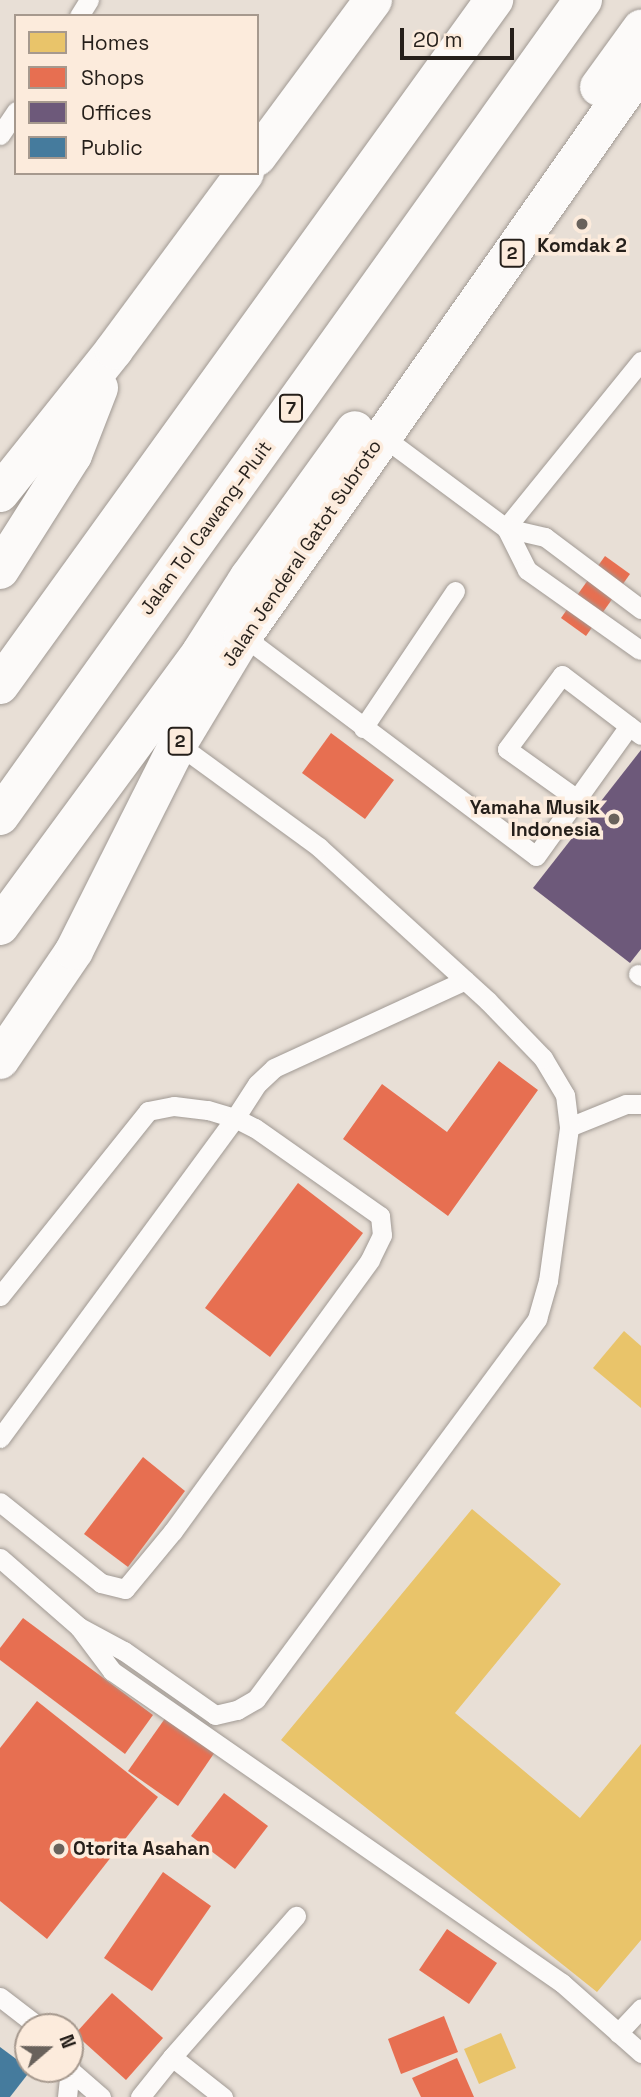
<!DOCTYPE html>
<meta charset="utf-8">
<style>
body{margin:0}
#map{position:relative;width:641px;height:2097px;overflow:hidden;background:#e8dfd6;font-family:"Space Grotesk",sans-serif}
div>[style]{position:absolute}
.homes>*{inset:0;background:#e9c46a}
.shops>*{inset:0;background:#e76f51}
.offices>*{inset:0;background:#6d597a}
.public>*{inset:0;background:#457b9d}
.roads{filter:drop-shadow(0 0 2px #a19a94) drop-shadow(0 0 2px #a19a94)}
.lane>*{height:19px;margin:-9.5px;padding:0 9.5px;transform-origin:9.5px;border-radius:9.5px;background:#fcfaf9}
.highway>*{height:38px;margin:-19px;padding:0 19px;transform-origin:19px;border-radius:19px;background:#fcfaf9}
.dots>*{width:19px;height:19px;translate:-50% -50%;box-sizing:border-box;border:4px solid #fcebdc;border-radius:50%}
span{translate:-50% -50%;white-space:nowrap;text-align:center;line-height:1.15;-webkit-text-stroke:7px #fcebdc;paint-order:stroke}
.shield-label span{padding:2px 5px;background:#fcebdc;border:2px solid;border-radius:5px;-webkit-text-stroke-width:0}
.shield-label{font-size:18px;color:#251f1a;font-weight:700}
.poi-label{font-size:19px;color:#251f1a;font-weight:700}
.right{translate:-100% -50%;text-align:right}
.left{translate:0 -50%;text-align:left}
.street-label{font-size:19px;color:#251f1a}
.legend{position:absolute;left:14px;top:14px;width:245px;height:161px;box-sizing:border-box;background:#fcebdc;border:2px solid #a6998e;margin:0;padding:9px 12px;list-style:none;font-size:21px;color:#251f1a}
.legend li{display:flex;align-items:center;gap:14px;height:35px}
.legend b{width:35px;border:2px solid #a6998e}
.north{position:absolute;left:14px;top:2013px;width:70px;height:70px;box-sizing:border-box;background:#fcebdc;border:2px solid #a6998e;border-radius:50%;rotate:70deg;font-size:19px;font-weight:700;line-height:28px;text-align:center;color:#251f1a}
.north::after{content:'';display:block;margin:auto;width:24px;height:32px;background:#69625c;clip-path:polygon(50% 0,100% 100%,50% 72%,0 100%)}
.scale{position:absolute;left:400px;top:28px;width:114px;height:32px;box-sizing:border-box;border:4px solid #251f1a;border-top:0;padding-left:9px;font-size:21px;line-height:24px;white-space:nowrap;color:#251f1a;-webkit-text-stroke:5px #fcebdc;paint-order:stroke}
</style>
<div id="map">
<div class="homes">
<div style="clip-path:polygon(624px 1331px,641px 1346px,641px 1408px,593px 1368px)"></div>
<div style="clip-path:polygon(472px 1509px,561px 1584px,455px 1713px,580px 1818px,641px 1744px,641px 1940px,597px 1992px,281px 1740px)"></div>
<div style="clip-path:polygon(501px 2033px,516px 2068px,479px 2084px,464px 2049px)"></div>
</div>
<div class="shops">
<div style="clip-path:polygon(605px 556px,630px 574px,586px 636px,561px 618px)"></div>
<div style="clip-path:polygon(331px 733px,394px 780px,365px 819px,302px 773px)"></div>
<div style="clip-path:polygon(499px 1061px,538px 1090px,448px 1216px,343px 1139px,382px 1084px,447px 1132px)"></div>
<div style="clip-path:polygon(298px 1183px,363px 1233px,270px 1357px,205px 1308px)"></div>
<div style="clip-path:polygon(143px 1457px,185px 1491px,128px 1567px,84px 1534px)"></div>
<div style="clip-path:polygon(23px 1618px,153px 1715px,125px 1754px,0 1660px,0 1648px)"></div>
<div style="clip-path:polygon(37px 1701px,158px 1797px,47px 1939px,0 1901px,0 1748px)"></div>
<div style="clip-path:polygon(166px 1717px,215px 1752px,178px 1806px,128px 1771px)"></div>
<div style="clip-path:polygon(224px 1793px,268px 1826px,235px 1869px,191px 1836px)"></div>
<div style="clip-path:polygon(163px 1872px,211px 1906px,152px 1991px,104px 1958px)"></div>
<div style="clip-path:polygon(447px 1929px,497px 1963px,469px 2004px,419px 1970px)"></div>
<div style="clip-path:polygon(112px 1993px,163px 2038px,126px 2080px,75px 2034px)"></div>
<div style="clip-path:polygon(444px 2016px,458px 2052px,401px 2074px,388px 2039px)"></div>
<div style="clip-path:polygon(457px 2058px,474px 2097px,421px 2097px,412px 2078px)"></div>
</div>
<div class="offices">
<div style="clip-path:polygon(641px 750px,641px 949px,630px 963px,533px 888px)"></div>
</div>
<div class="public">
<div style="clip-path:polygon(0 2047px,31px 2070px,10px 2097px,0 2097px)"></div>
</div>
<div class="roads">
<div class="lane">
<div style="left:79px;top:16px;width:19px;rotate:-58deg"></div>
<div style="left:0;top:135px;width:29px;rotate:-56deg"></div>
<div style="left:641px;top:361px;width:215px;rotate:129deg"></div>
<div style="left:506px;top:528px;width:40px;rotate:13deg"></div>
<div style="left:545px;top:537px;width:120px;rotate:36.9deg"></div>
<div style="left:382px;top:436px;width:154px;rotate:36.6deg"></div>
<div style="left:506px;top:528px;width:47px;rotate:63.4deg"></div>
<div style="left:527px;top:570px;width:138px;rotate:35.3deg"></div>
<div style="left:243px;top:636px;width:366px;rotate:36.9deg"></div>
<div style="left:536px;top:856px;width:160px;rotate:-54.4deg"></div>
<div style="left:363px;top:728px;width:165px;rotate:-56.1deg"></div>
<div style="left:577px;top:799px;width:86px;rotate:-144.5deg"></div>
<div style="left:507px;top:749px;width:92px;rotate:-53.4deg"></div>
<div style="left:562px;top:675px;width:99px;rotate:37.2deg"></div>
<div style="left:638px;top:974px;width:4px;rotate:34deg"></div>
<div style="left:569px;top:1127px;width:61px;rotate:-22deg"></div>
<div style="left:626px;top:1104px;width:15px"></div>
<div style="left:0;top:1296px;width:237px;rotate:-51.3deg"></div>
<div style="left:148px;top:1111px;width:26px;rotate:-11deg"></div>
<div style="left:174px;top:1106px;width:34px;rotate:7deg"></div>
<div style="left:208px;top:1110px;width:28px;rotate:17deg"></div>
<div style="left:235px;top:1118px;width:22px;rotate:27deg"></div>
<div style="left:255px;top:1128px;width:153px;rotate:35.1deg"></div>
<div style="left:380px;top:1216px;width:19px;rotate:84deg"></div>
<div style="left:382px;top:1235px;width:28px;rotate:116deg"></div>
<div style="left:370px;top:1260px;width:335px;rotate:126deg"></div>
<div style="left:173px;top:1531px;width:75px;rotate:129.6deg"></div>
<div style="left:125px;top:1589px;width:25px;rotate:-166deg"></div>
<div style="left:101px;top:1583px;width:129px;rotate:-141.3deg"></div>
<div style="left:0;top:1438px;width:397px;rotate:-53.7deg"></div>
<div style="left:235px;top:1118px;width:40px;rotate:-57.1deg"></div>
<div style="left:257px;top:1084px;width:23px;rotate:-43deg"></div>
<div style="left:274px;top:1068px;width:210px;rotate:-24.7deg"></div>
<div style="left:0;top:1558px;width:105px;rotate:41.1deg"></div>
<div style="left:79px;top:1627px;width:55px;rotate:53.1deg"></div>
<div style="left:112px;top:1671px;width:548px;rotate:34.73deg"></div>
<div style="left:562px;top:1983px;width:106px;rotate:41.5deg"></div>
<div style="left:79px;top:1627px;width:51px;rotate:28.1deg"></div>
<div style="left:124px;top:1651px;width:111px;rotate:35.1deg"></div>
<div style="left:215px;top:1715px;width:23px;rotate:-13deg"></div>
<div style="left:237px;top:1710px;width:22px;rotate:-30deg"></div>
<div style="left:256px;top:1699px;width:473px;rotate:-53.5deg"></div>
<div style="left:537px;top:1319px;width:40px;rotate:-74deg"></div>
<div style="left:548px;top:1281px;width:155px;rotate:-82.2deg"></div>
<div style="left:569px;top:1127px;width:32px;rotate:-97deg"></div>
<div style="left:565px;top:1095px;width:43px;rotate:-120.7deg"></div>
<div style="left:543px;top:1058px;width:79px;rotate:-134deg"></div>
<div style="left:488px;top:1001px;width:229px;rotate:-137.7deg"></div>
<div style="left:319px;top:847px;width:175px;rotate:-143.9deg"></div>
<div style="left:0;top:1997px;width:49px;rotate:37.6deg"></div>
<div style="left:618px;top:2033px;width:34px;rotate:-47deg"></div>
<div style="left:172px;top:2057px;width:188px;rotate:-48.7deg"></div>
<div style="left:71px;top:2071px;width:40px;rotate:41deg"></div>
<div style="left:67px;top:2097px;width:30px;rotate:-84deg"></div>
<div style="left:140px;top:2097px;width:51px;rotate:-51.3deg"></div>
<div style="left:172px;top:2057px;width:65px;rotate:38.1deg"></div>
</div>
<div class="highway">
<div style="left:599px;top:87px;width:72px;rotate:-54.1deg"></div>
<div style="left:257px;top:157px;width:195px;rotate:-53.5deg"></div>
<div style="left:0;top:493px;width:183px;rotate:-51.4deg"></div>
<div style="left:114px;top:350px;width:220px;rotate:-53.5deg"></div>
<div style="left:0;top:570px;width:136px;rotate:-57.6deg"></div>
<div style="left:73px;top:455px;width:72px;rotate:-68.8deg"></div>
<div style="left:0;top:685px;width:845px;rotate:-54.2deg"></div>
<div style="left:0;top:816px;width:1003px;rotate:-54.46deg"></div>
<div style="left:0;top:926px;width:340px;rotate:-53.7deg"></div>
<div style="left:201px;top:652px;width:89px;rotate:-57.4deg"></div>
<div style="left:249px;top:577px;width:181px;rotate:-54.2deg"></div>
<div style="left:0;top:1060px;width:132px;rotate:-55.8deg"></div>
<div style="left:74px;top:951px;width:232px;rotate:-63.3deg"></div>
<div style="left:178px;top:744px;width:126px;rotate:-59deg"></div>
<div style="left:243px;top:636px;width:693px;rotate:-54.93deg"></div>
</div>
</div>
<div class="dots">
<div style="left:582px;top:224px;background:#69625c"></div>
<div style="left:614px;top:819px;background:#69625c"></div>
<div style="left:59px;top:1849px;background:#69625c"></div>
</div>
<div class="shield-label">
<span style="left:512px;top:253px">2</span>
<span style="left:291px;top:408px">7</span>
<span style="left:180px;top:741px">2</span>
</div>
<div class="poi-label">
<span style="left:582px;top:246px">Komdak 2</span>
<span class="right" style="left:600px;top:819px">Yamaha Musik<br>Indonesia</span>
<span class="left" style="left:73px;top:1849px">Otorita Asahan</span>
</div>
<div class="street-label">
<span style="left:206px;top:528px;rotate:-54deg">Jalan Tol Cawang–Pluit</span>
<span style="left:302px;top:553px;rotate:-56deg">Jalan Jenderal Gatot Subroto</span>
</div>
<ul class="legend">
<li><b style="height:19px;background:#e9c46a"></b>Homes</li>
<li><b style="height:19px;background:#e76f51"></b>Shops</li>
<li><b style="height:19px;background:#6d597a"></b>Offices</li>
<li><b style="height:19px;background:#457b9d"></b>Public</li>
</ul>
<div class="north">N</div>
<div class="scale">20 m</div>
</div>
